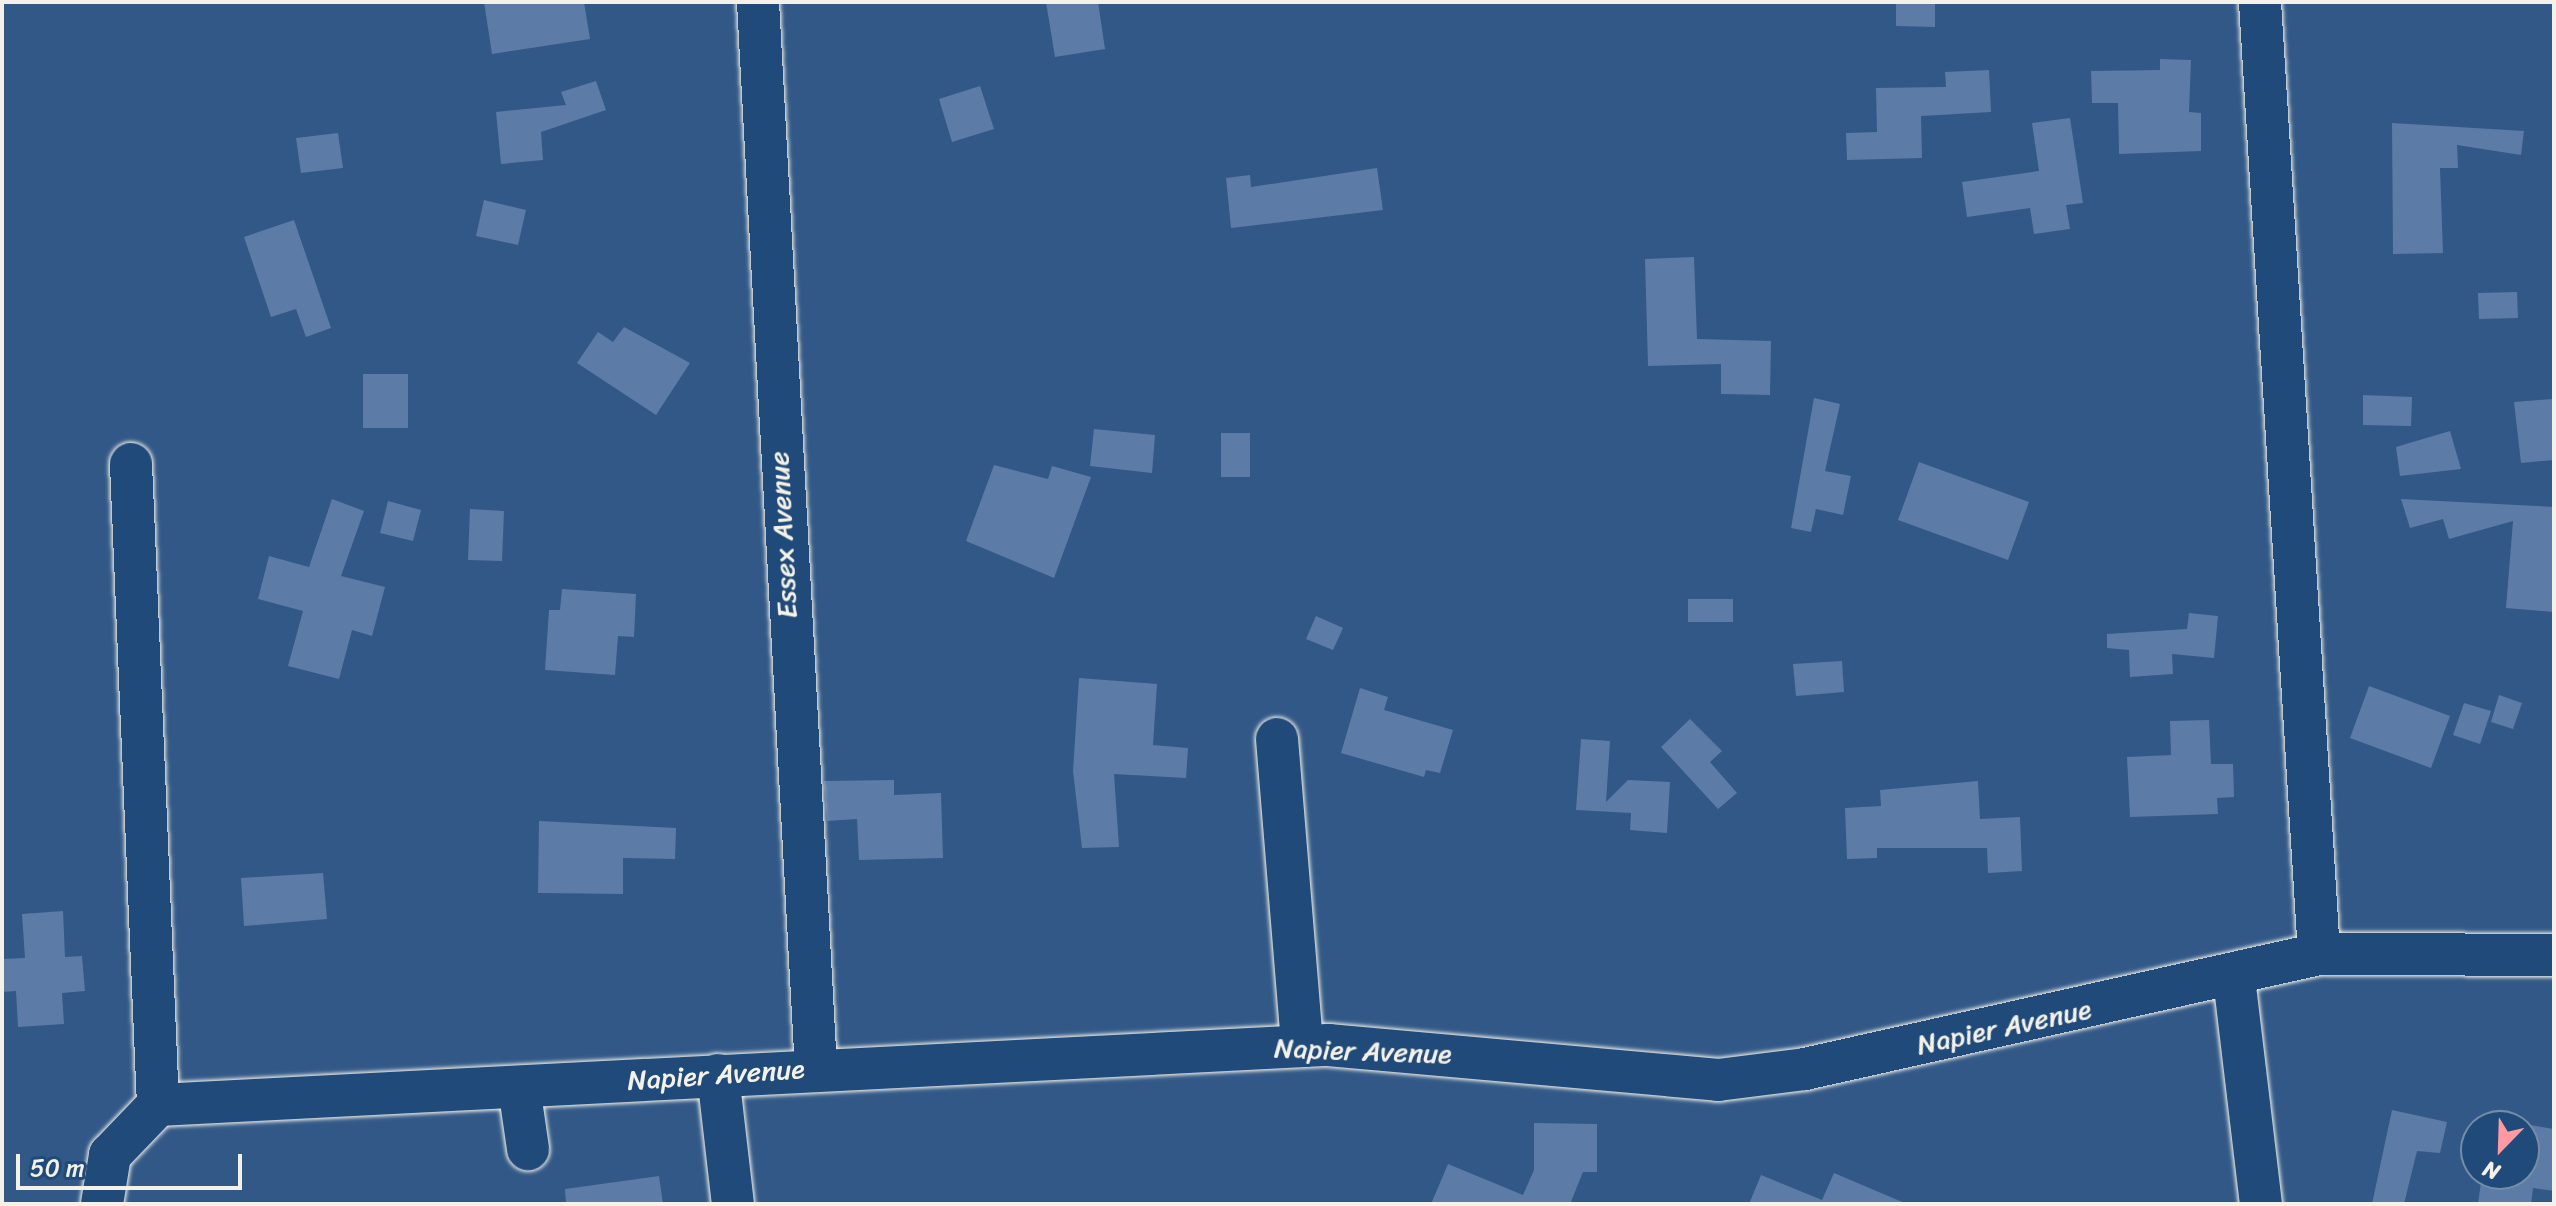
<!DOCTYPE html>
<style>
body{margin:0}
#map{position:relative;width:2556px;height:1206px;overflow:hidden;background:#315887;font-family:Sriracha,sans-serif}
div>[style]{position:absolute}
.building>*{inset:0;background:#5d7ba7}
.roads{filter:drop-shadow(0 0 2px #f4f1e8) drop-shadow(0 0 2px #f4f1e8)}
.minor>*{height:42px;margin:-21px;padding:0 21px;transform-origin:21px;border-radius:21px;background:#1f4a7a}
span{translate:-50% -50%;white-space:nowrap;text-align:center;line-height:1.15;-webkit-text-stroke:6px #1f4a7a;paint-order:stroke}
.street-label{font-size:28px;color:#f4f1e8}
.frame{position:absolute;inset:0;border:4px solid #f4f1e8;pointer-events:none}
.north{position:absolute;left:2460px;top:1110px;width:80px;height:80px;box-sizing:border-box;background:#1f4a7a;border:2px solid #748da6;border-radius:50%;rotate:203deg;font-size:22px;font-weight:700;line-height:32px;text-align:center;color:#f4f1e8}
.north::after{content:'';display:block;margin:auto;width:28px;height:36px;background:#ff9aa2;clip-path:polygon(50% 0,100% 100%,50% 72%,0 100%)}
.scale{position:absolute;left:16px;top:1154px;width:226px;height:36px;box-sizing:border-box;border:4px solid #f4f1e8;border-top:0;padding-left:10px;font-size:24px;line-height:28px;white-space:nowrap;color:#f4f1e8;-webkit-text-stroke:6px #1f4a7a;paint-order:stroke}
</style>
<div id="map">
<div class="building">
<div style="clip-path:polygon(484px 2px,584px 2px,590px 39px,492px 54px)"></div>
<div style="clip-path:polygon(1046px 2px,1098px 2px,1105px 49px,1055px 57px)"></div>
<div style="clip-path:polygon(1896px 2px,1935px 2px,1935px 27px,1896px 26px)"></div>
<div style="clip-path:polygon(2160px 59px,2191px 60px,2189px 112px,2201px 113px,2201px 151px,2119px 154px,2118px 103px,2092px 103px,2091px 71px,2160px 70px)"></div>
<div style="clip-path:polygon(1989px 70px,1991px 112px,1921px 116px,1922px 158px,1847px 160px,1846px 133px,1877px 132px,1876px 88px,1946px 87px,1945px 72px)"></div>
<div style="clip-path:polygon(596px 81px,606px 110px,541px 132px,543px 160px,501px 164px,496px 112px,566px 105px,561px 92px)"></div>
<div style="clip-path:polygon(980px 86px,994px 129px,952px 142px,939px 99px)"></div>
<div style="clip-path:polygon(2070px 118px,2083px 203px,2066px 205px,2070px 229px,2034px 234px,2030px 208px,1967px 217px,1962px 182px,2039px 171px,2032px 123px)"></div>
<div style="clip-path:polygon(2392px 123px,2524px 131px,2521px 155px,2457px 145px,2458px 168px,2440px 168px,2443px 253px,2393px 254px)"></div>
<div style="clip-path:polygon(338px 133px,343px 168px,301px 173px,296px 138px)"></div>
<div style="clip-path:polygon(1377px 168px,1383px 210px,1231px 228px,1226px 178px,1250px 175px,1251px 187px)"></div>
<div style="clip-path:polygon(484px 200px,526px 210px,518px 245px,476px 236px)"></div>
<div style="clip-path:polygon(294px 220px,331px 328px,306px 337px,296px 309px,271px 317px,244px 237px)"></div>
<div style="clip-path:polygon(1694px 257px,1697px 339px,1771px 341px,1770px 395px,1721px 394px,1721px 364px,1648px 366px,1645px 259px)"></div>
<div style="clip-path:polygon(2517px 292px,2518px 318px,2479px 319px,2478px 293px)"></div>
<div style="clip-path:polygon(624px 327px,690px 363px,656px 415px,577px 363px,598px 332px,613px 342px)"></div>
<div style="clip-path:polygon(363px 374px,408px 374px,408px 428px,363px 428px)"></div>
<div style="clip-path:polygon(2363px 395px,2412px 397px,2411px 426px,2363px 425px)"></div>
<div style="clip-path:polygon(1814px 398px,1840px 404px,1825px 471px,1851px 476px,1843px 515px,1816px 509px,1811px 532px,1791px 528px)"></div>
<div style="clip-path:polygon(2552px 399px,2554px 460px,2521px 463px,2514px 402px)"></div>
<div style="clip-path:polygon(1094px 429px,1155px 435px,1152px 473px,1090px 466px)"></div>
<div style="clip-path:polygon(2450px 431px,2461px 469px,2400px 476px,2396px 447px)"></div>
<div style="clip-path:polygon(1221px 433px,1250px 433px,1250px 477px,1221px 477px)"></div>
<div style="clip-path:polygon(1919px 462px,2029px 502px,2008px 560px,1898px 520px)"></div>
<div style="clip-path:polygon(994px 465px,1048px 479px,1052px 466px,1091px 477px,1054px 578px,966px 541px)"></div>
<div style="clip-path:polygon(332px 499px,364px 511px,341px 576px,385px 587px,372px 636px,352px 630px,339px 679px,288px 666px,303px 611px,258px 599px,269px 556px,309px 567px)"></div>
<div style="clip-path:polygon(2401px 499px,2554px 507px,2554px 612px,2506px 608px,2513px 521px,2449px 539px,2443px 519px,2410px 528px)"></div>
<div style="clip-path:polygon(388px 501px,421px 510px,413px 541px,380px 533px)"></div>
<div style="clip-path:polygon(470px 509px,504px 511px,502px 561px,468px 560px)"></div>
<div style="clip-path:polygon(562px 589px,636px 594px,634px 637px,618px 636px,615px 675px,545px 670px,549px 610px,560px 610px)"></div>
<div style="clip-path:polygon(1688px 599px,1733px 599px,1733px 622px,1688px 622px)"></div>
<div style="clip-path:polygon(2189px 613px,2218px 616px,2214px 658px,2172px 654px,2173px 674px,2130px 677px,2129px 650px,2107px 648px,2107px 634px,2187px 629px)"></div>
<div style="clip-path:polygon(1316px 616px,1343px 628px,1333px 650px,1306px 639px)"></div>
<div style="clip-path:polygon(1842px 661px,1844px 692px,1796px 696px,1793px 664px)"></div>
<div style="clip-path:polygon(1079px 678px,1157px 684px,1153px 745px,1188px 748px,1186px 778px,1114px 774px,1119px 847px,1082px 848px,1073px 771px)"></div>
<div style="clip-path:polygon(2369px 686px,2450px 716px,2431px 768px,2350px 738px)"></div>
<div style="clip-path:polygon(1360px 688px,1388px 697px,1384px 710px,1453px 730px,1440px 773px,1426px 770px,1424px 777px,1341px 753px)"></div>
<div style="clip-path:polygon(2499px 695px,2522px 703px,2513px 729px,2491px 722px)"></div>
<div style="clip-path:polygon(2464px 703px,2491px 711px,2480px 744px,2453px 735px)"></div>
<div style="clip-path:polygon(1690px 719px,1722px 751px,1710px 762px,1737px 793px,1718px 809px,1661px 747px)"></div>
<div style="clip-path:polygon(2209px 720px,2211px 764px,2233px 764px,2234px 797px,2217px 798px,2218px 814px,2130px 817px,2127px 757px,2171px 755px,2170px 721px)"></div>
<div style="clip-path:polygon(1581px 739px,1610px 741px,1606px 802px,1628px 780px,1670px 782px,1667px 833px,1630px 830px,1631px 813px,1576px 810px)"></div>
<div style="clip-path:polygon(894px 780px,894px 795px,941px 793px,943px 858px,859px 860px,857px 819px,827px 821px,824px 781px)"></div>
<div style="clip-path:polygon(1978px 781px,1980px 819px,2020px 817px,2022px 871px,1988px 873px,1987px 848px,1877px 848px,1877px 858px,1847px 859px,1845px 808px,1881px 806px,1880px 790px)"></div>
<div style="clip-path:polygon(539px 821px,676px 828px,675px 859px,623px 858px,623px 894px,538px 893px)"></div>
<div style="clip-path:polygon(323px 873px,327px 919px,244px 926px,241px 878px)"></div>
<div style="clip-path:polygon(63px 911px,65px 957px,82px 956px,85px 991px,62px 993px,64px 1024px,18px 1027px,16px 991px,2px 992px,2px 959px,25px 958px,22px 914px)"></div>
<div style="clip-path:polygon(2392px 1110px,2447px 1122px,2440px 1153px,2417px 1151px,2404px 1204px,2372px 1204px)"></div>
<div style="clip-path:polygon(1534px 1123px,1597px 1124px,1597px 1172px,1583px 1172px,1570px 1204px,1431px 1204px,1448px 1164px,1523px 1195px,1534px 1170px)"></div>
<div style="clip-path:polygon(2524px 1124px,2554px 1129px,2554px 1191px,2533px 1188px,2531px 1204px,2478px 1204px,2482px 1174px,2524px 1174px)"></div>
<div style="clip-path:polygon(1834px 1173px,1907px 1204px,1749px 1204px,1761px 1175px,1822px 1200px)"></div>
<div style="clip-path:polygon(659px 1176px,663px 1204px,566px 1204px,565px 1189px)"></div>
</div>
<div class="roads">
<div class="minor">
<div style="left:758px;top:2px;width:1068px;rotate:86.89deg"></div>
<div style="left:2260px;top:2px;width:954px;rotate:86.45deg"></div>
<div style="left:131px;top:464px;width:642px;rotate:87.59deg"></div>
<div style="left:1277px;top:739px;width:308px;rotate:85.3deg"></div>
<div style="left:2234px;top:978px;width:228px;rotate:83.2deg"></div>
<div style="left:718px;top:1075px;width:130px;rotate:83.4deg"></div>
<div style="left:519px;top:1087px;width:63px;rotate:81.7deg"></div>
<div style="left:158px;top:1105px;width:1172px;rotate:-2.94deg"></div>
<div style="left:1328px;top:1045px;width:392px;rotate:5.1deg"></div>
<div style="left:1718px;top:1080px;width:88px;rotate:-7.2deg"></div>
<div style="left:1805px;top:1069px;width:527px;rotate:-12.61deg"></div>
<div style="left:2319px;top:954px;width:235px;rotate:0.2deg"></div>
<div style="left:102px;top:1204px;width:50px;rotate:-80.7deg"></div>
<div style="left:110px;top:1155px;width:69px;rotate:-46.2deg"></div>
</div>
</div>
<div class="street-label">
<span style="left:783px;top:535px;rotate:-93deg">Essex Avenue</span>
<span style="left:2004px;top:1027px;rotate:-12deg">Napier Avenue</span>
<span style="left:1363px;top:1051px;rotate:2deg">Napier Avenue</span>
<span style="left:716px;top:1075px;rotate:-4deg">Napier Avenue</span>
</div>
<div class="frame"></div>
<div class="north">N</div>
<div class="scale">50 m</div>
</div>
